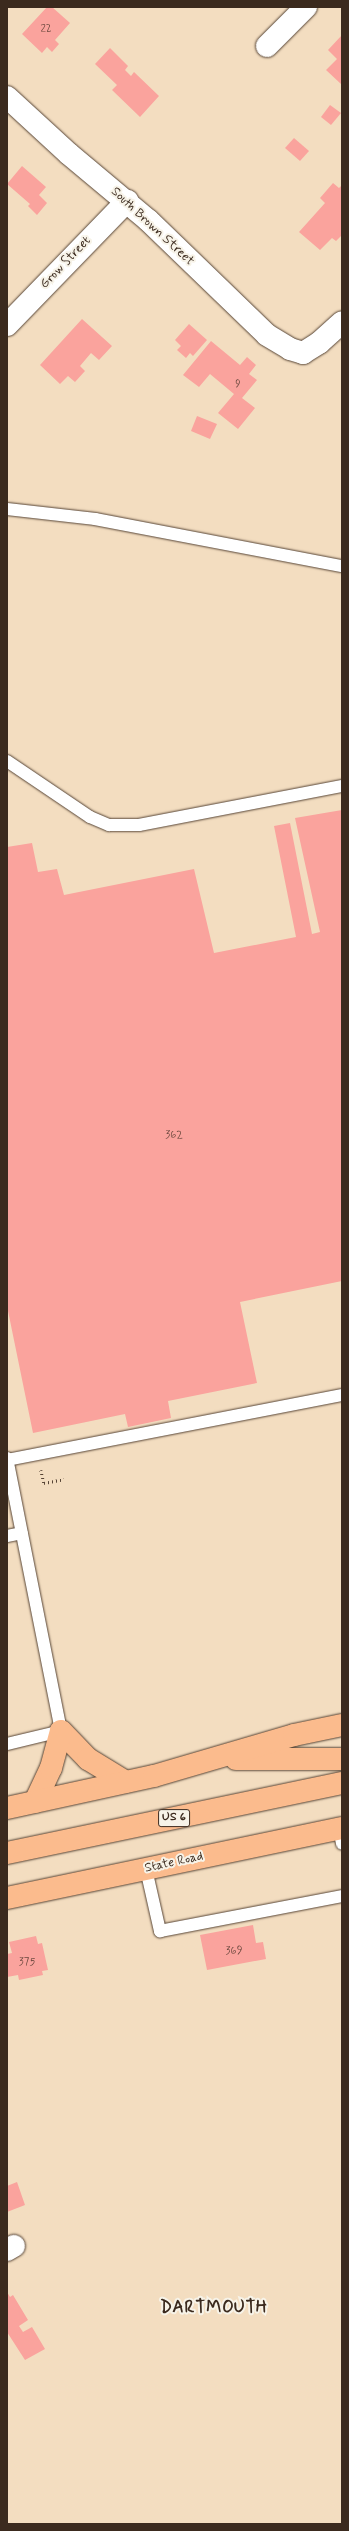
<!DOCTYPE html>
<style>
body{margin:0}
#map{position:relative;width:349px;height:2531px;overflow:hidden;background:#f3ddc0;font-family:Mynerve,sans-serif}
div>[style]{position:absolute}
.building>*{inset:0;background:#faa39d}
.path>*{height:2.5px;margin-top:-1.25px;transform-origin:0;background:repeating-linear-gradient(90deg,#574536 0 1px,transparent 0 4px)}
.roads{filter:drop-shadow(0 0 1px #574536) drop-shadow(0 0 1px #574536)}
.service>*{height:12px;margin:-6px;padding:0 6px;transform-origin:6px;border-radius:6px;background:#fff}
.minor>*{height:22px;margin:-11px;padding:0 11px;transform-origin:11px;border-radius:11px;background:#fff}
.primary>*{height:22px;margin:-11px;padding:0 11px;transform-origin:11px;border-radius:11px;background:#fbbb8d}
span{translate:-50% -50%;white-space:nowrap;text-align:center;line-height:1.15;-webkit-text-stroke:4px #f7f3e8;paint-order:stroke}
.number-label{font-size:11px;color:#6b483e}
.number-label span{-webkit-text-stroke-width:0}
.shield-label span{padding:1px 3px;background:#f7f3e8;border:1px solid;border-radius:3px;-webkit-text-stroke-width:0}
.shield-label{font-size:12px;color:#3b2a1e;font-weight:700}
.street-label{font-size:13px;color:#3b2a1e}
.district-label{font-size:17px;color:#3b2a1e;font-weight:700;letter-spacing:1px}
.frame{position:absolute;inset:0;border:8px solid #3b2a1e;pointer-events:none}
</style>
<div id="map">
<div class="building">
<div style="clip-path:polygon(47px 7px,52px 7px,70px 23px,55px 40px,59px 44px,52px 52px,47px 47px,42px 53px,22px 34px)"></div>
<div style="clip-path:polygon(342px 35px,342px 83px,341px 84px,326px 70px,337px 59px,328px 50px)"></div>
<div style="clip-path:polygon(110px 48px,128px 66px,125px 70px,131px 76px,134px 72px,159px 96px,140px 117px,112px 90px,117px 85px,95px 64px)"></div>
<div style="clip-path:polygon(330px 105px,341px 113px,331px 125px,321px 117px)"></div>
<div style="clip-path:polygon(294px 138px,309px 151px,300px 161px,285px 148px)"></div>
<div style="clip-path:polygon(22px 166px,46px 187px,39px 195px,47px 203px,37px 215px,28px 206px,30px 204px,7px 184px)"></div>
<div style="clip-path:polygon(333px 183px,339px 188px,342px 185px,342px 235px,336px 241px,332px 238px,320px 250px,299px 232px,325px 203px,320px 198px)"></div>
<div style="clip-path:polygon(82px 319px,112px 346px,99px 360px,91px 353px,80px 366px,85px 371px,75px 382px,68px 376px,60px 384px,40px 365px)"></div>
<div style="clip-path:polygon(189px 324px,207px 340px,193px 356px,190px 353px,186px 358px,177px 350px,181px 346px,175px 340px)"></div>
<div style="clip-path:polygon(211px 341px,240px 365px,247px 357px,256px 365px,249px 374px,257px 380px,242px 398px,255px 408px,238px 429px,218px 413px,234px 394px,210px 374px,199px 387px,183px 375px)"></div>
<div style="clip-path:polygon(197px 416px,217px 424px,210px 439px,191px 431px)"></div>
<div style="clip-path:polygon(342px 810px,342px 1281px,240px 1302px,257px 1383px,168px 1401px,171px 1418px,128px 1427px,125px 1414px,33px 1433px,7px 1306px,7px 847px,32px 843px,38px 872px,57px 869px,64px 895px,194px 869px,214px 953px,296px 937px,274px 826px,290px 823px,312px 934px,320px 932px,295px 818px)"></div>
<div style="clip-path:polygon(253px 1925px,256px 1943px,263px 1942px,266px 1959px,207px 1970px,200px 1935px)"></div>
<div style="clip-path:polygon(36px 1936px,38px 1944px,42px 1943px,48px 1970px,42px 1971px,43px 1975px,19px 1980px,18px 1975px,7px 1977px,7px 1954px,12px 1953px,9px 1942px)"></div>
<div style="clip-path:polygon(17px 2182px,25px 2205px,7px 2212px,7px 2186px)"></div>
<div style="clip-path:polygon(7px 2292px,10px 2297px,13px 2295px,28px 2320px,19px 2326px,23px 2332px,32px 2327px,45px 2349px,25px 2360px,7px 2332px)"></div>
</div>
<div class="path">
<div style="left:41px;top:1470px;width:13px;rotate:77deg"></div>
<div style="left:44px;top:1483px;width:20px;rotate:-11deg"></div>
</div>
<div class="roads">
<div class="service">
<div style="left:7px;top:509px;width:89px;rotate:6.5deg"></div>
<div style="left:95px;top:519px;width:251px;rotate:10.8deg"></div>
<div style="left:7px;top:761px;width:100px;rotate:34deg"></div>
<div style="left:90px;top:817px;width:21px;rotate:23deg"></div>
<div style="left:109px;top:825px;width:30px"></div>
<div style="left:139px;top:825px;width:207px;rotate:-10.9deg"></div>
<div style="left:7px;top:1458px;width:278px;rotate:78.8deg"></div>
<div style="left:61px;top:1731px;width:56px;rotate:166.5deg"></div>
<div style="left:7px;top:1460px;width:341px;rotate:-11deg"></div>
<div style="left:7px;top:1536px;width:15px;rotate:-11deg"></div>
<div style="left:339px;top:1828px;width:16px;rotate:79deg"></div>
<div style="left:146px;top:1869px;width:64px;rotate:77.3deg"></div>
<div style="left:160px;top:1931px;width:185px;rotate:-10.9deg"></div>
</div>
<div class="minor">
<div style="left:267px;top:46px;width:55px;rotate:-45deg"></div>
<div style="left:7px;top:97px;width:84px;rotate:42.6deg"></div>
<div style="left:69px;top:154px;width:103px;rotate:39.9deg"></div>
<div style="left:148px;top:220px;width:165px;rotate:44deg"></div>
<div style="left:267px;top:335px;width:27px;rotate:31deg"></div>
<div style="left:290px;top:349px;width:14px;rotate:17deg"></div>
<div style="left:303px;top:353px;width:19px;rotate:-32deg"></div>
<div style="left:319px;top:343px;width:31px;rotate:-42deg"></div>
<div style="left:7px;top:325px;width:173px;rotate:-45.9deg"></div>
<div style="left:7px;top:2250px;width:8px;rotate:-30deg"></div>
</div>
<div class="primary">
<div style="left:61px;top:1731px;width:39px;rotate:46deg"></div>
<div style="left:88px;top:1759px;width:44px;rotate:31.2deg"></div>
<div style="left:236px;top:1759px;width:106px"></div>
<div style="left:35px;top:1802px;width:38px;rotate:-65deg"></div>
<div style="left:51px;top:1768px;width:38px;rotate:-75deg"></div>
<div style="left:7px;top:1808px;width:150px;rotate:-12.3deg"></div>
<div style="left:154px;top:1776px;width:146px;rotate:-16.3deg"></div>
<div style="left:294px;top:1735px;width:49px;rotate:-11.8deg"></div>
<div style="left:7px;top:1853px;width:342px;rotate:-11.8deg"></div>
<div style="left:7px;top:1898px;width:342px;rotate:-11.8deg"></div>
</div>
</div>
<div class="number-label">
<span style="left:46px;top:29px">22</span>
<span style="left:238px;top:384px">9</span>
<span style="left:174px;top:1135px">362</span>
<span style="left:234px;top:1951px">369</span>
<span style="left:27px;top:1962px">375</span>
</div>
<div class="shield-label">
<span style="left:174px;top:1818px">US 6</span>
</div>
<div class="street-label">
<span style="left:152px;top:227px;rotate:43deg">South Brown Street</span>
<span style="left:66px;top:263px;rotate:-46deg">Grow Street</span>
<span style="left:174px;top:1863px;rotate:-12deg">State Road</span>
</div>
<div class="district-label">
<span style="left:214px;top:2308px">DARTMOUTH</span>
</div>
<div class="frame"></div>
</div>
